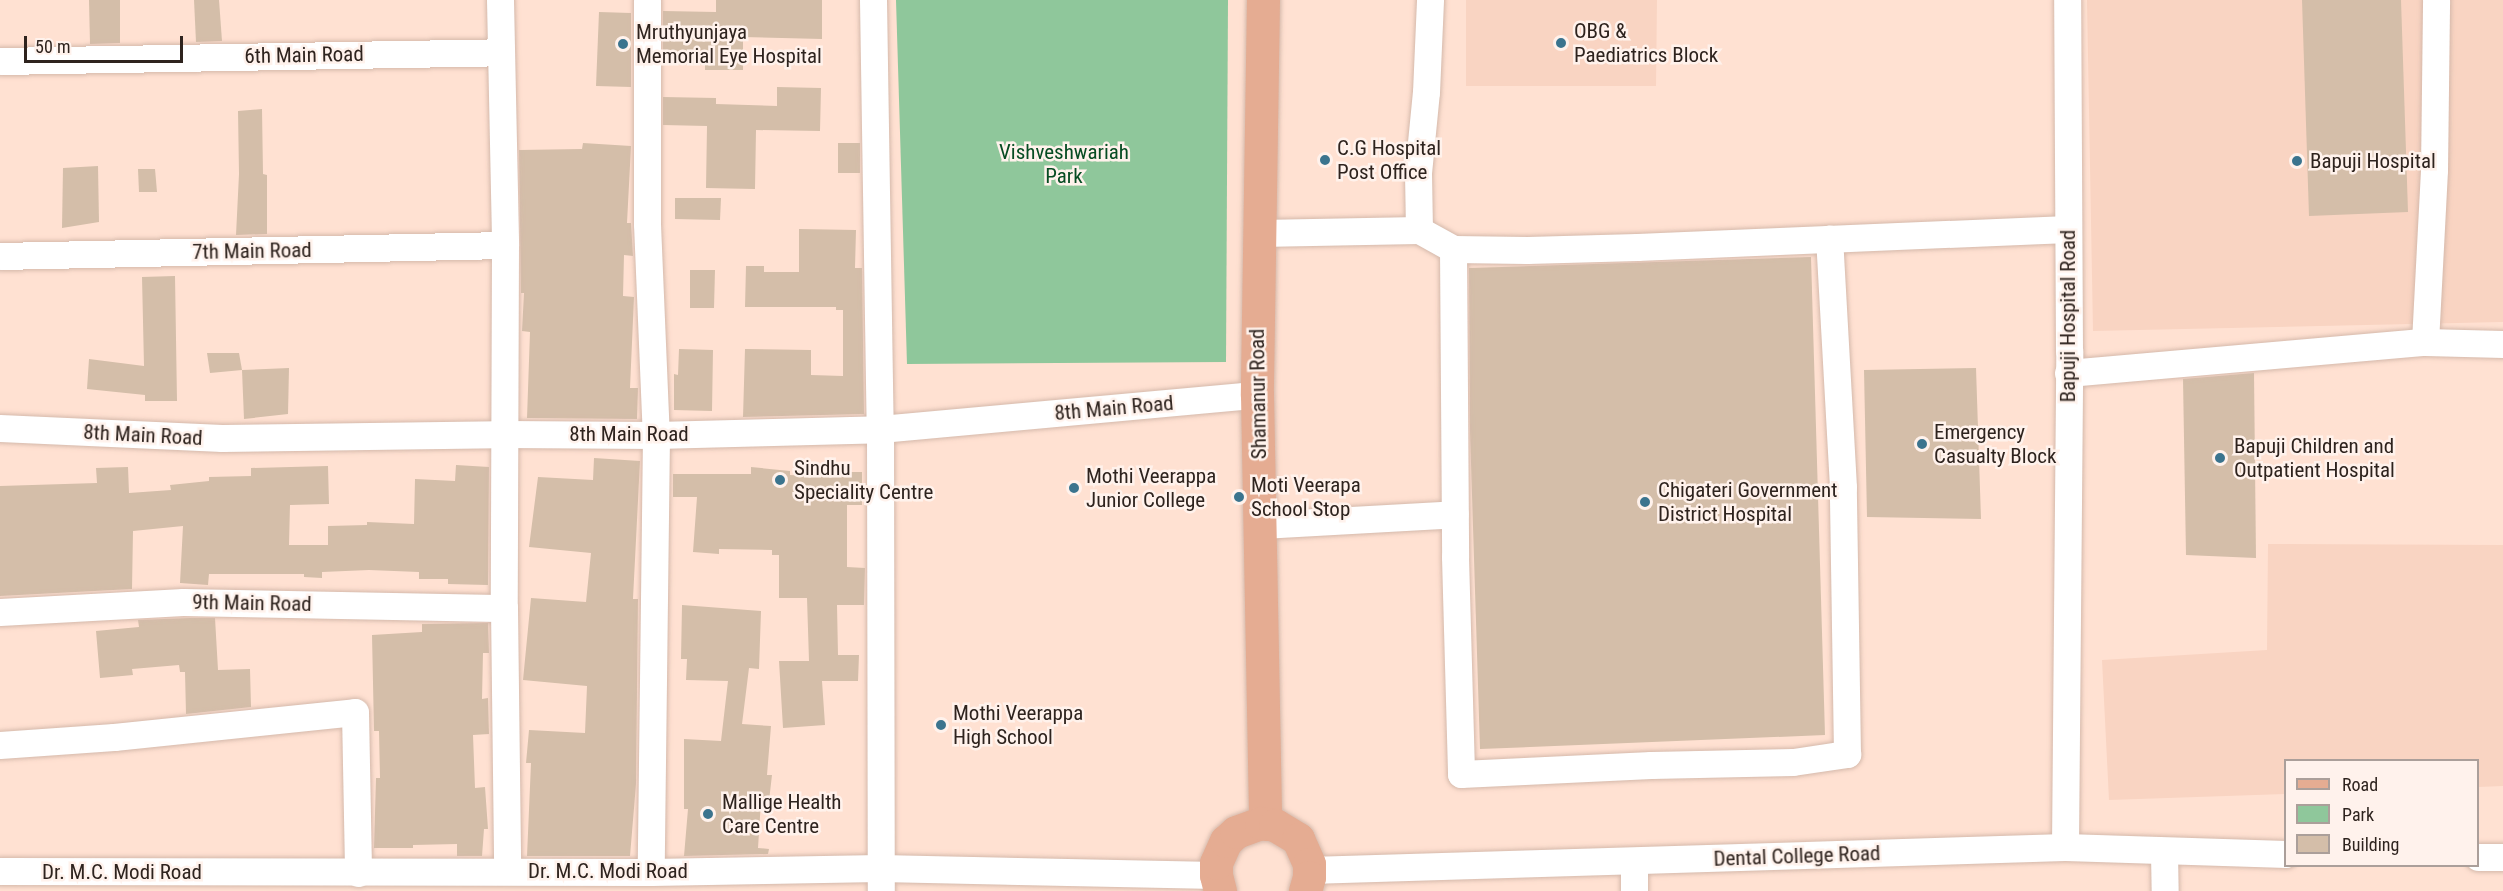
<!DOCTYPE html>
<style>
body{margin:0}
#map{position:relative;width:2503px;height:891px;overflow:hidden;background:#ffe1d2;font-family:"Roboto Condensed",sans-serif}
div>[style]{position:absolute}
.built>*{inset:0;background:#f9d4c2}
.green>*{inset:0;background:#8fc79b}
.building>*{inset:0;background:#d4bea9}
.roads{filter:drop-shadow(0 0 2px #d5b9ab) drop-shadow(0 0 2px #d5b9ab)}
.minor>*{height:27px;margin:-13.5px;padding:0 13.5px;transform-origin:13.5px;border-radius:13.5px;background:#fff}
.major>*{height:33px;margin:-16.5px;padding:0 16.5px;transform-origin:16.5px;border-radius:16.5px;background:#e5ac92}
.dots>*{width:16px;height:16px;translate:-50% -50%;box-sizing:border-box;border:3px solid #fff2ec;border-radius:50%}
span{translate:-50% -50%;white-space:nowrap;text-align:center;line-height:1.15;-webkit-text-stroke:5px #fff2ec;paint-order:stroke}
.poi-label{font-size:21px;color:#2e231e}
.left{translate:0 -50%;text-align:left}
.street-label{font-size:21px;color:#2e231e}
.park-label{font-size:21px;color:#064c22}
.legend{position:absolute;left:2284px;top:759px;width:195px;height:108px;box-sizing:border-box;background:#fff2ec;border:2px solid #ab9f9a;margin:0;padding:8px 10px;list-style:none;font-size:18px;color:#2e231e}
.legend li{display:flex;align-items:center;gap:12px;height:30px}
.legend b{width:30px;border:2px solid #ab9f9a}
.scale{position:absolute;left:24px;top:36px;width:159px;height:27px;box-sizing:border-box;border:3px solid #2e231e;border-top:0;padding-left:8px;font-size:18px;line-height:21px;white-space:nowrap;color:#2e231e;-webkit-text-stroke:4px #fff2ec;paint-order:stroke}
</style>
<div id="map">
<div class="built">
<div style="clip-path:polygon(1466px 0,1657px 0,1656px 86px,1466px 86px)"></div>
<div style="clip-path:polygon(2087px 0,2503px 0,2503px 322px,2093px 331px)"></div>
<div style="clip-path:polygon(2268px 544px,2503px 545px,2503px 786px,2478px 787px,2478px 760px,2286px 760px,2285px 794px,2109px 800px,2102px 660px,2267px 650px)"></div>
</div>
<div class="green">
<div style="clip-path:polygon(896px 0,1228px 0,1226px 362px,907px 364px)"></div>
</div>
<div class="building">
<div style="clip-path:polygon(89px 0,120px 0,120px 43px,90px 44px)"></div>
<div style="clip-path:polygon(194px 0,219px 0,222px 41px,196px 42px)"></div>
<div style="clip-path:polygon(716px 0,822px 0,822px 39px,743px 37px,743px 70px,705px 70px,705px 65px,663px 64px,663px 11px,716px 12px)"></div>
<div style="clip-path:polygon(2302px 0,2401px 0,2408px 212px,2309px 216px)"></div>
<div style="clip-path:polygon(599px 12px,631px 13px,631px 87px,596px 86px)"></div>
<div style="clip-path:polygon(777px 87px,821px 88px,820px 131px,756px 130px,755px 189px,706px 188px,707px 126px,663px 125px,663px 97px,716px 98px,716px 104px,777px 106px)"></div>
<div style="clip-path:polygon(262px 109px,263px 174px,267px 175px,267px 234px,236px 235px,239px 174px,238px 111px)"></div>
<div style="clip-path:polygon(583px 143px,631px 146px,627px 223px,631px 223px,633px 256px,624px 255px,623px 296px,634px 297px,630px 388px,638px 388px,637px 419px,527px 418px,530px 332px,522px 331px,524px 293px,521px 293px,519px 150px,582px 149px)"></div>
<div style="clip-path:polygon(838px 143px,860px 143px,860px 173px,838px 173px)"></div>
<div style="clip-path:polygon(98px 166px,99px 222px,62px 228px,63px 168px)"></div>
<div style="clip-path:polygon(138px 169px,155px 169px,157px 192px,139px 192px)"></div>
<div style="clip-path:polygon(675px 198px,721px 198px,720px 220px,675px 219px)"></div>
<div style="clip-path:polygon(799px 229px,856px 230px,855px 268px,862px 268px,864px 414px,743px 417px,745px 349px,811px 350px,811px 375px,843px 376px,843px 310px,836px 310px,836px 307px,745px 307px,746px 266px,764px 266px,764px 272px,799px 272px)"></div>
<div style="clip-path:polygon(1811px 257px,1825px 735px,1480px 749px,1470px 431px,1469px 268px)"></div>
<div style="clip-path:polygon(690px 270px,715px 270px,714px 308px,690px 308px)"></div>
<div style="clip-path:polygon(175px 276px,177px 401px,145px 401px,145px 395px,87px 389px,89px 359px,144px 366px,142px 277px)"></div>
<div style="clip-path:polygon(679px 349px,713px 350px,712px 411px,674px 410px,674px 374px,678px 375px)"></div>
<div style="clip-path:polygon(207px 353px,239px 353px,242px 370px,210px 373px)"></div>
<div style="clip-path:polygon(289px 368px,288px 414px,244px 419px,242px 370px)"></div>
<div style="clip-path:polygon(1976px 368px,1981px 519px,1867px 517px,1864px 370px)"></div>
<div style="clip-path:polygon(2254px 373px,2256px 558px,2186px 555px,2183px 379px)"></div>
<div style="clip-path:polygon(594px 458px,640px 461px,633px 599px,638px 599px,636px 784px,630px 856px,527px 856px,531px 763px,526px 763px,529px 730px,585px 733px,587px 686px,523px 680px,531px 598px,586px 602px,591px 553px,529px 547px,538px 477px,593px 480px)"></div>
<div style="clip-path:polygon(456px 465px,489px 467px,488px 585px,448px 584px,448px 579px,419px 579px,419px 572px,369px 570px,322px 572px,322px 578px,304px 577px,304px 574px,209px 574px,208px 585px,180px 583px,183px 526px,133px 531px,132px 589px,0 596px,0 486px,97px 483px,96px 468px,128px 467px,129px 493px,171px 490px,170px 485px,209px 481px,209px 477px,251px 476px,251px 468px,328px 466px,329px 504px,290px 505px,289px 545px,328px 545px,328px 526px,367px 525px,367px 522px,414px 524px,415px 479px,455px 481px)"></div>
<div style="clip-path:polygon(751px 467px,790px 471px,790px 475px,832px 477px,832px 472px,862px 472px,862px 505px,847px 505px,847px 567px,865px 568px,864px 605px,837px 605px,838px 655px,859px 655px,858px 681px,822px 681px,825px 725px,783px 728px,779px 661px,809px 661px,807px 598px,779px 598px,779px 555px,772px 555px,772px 550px,719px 549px,719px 554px,693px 552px,697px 497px,673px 497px,673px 474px,751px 474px)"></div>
<div style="clip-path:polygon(682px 605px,761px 611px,759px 669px,749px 668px,742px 724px,771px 726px,767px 775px,772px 775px,769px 801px,761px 801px,758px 848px,769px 849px,768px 854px,684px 856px,688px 809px,684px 809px,684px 739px,721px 741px,728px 681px,686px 680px,687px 659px,681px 659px)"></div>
<div style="clip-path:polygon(190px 618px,215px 618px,218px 670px,250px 669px,251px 707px,186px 714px,185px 672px,180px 672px,179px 665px,132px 669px,133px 675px,100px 678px,96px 631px,139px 627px,138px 620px)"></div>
<div style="clip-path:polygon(488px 623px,489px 653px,483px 653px,482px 699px,488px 698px,489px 734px,473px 735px,475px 788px,485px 787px,488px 829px,484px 829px,482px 856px,457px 856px,457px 844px,413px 845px,413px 848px,374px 848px,376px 778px,380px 778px,379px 731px,374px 731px,372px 635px,422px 632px,422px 624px)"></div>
</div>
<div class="roads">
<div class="minor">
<div style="left:500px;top:0;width:245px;rotate:88.8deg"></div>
<div style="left:505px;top:245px;width:363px;rotate:90.2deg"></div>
<div style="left:504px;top:608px;width:262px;rotate:89.3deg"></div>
<div style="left:647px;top:0;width:224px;rotate:90deg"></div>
<div style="left:647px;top:224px;width:211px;rotate:87.6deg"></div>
<div style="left:656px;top:435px;width:437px;rotate:90.7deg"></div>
<div style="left:873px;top:0;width:429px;rotate:89.1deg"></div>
<div style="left:880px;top:429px;width:462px;rotate:89.9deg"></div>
<div style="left:0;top:61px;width:499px;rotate:-1deg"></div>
<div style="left:1419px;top:230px;width:39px;rotate:29deg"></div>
<div style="left:1453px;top:249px;width:308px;rotate:89.6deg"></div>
<div style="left:1455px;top:557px;width:217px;rotate:88.4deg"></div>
<div style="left:1461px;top:774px;width:190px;rotate:-2.7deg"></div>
<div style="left:1651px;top:765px;width:142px;rotate:-1.2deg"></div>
<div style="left:1793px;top:762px;width:55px;rotate:-8.4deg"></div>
<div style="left:1847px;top:754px;width:267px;rotate:-90.9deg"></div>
<div style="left:1843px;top:487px;width:249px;rotate:-93.2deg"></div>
<div style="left:1259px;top:233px;width:160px;rotate:-1.1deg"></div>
<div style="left:1419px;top:230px;width:57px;rotate:-91deg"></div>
<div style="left:1418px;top:173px;width:81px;rotate:-84.4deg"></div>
<div style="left:1426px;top:92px;width:92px;rotate:-87.5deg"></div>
<div style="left:1453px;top:249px;width:74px;rotate:0.8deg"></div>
<div style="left:1527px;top:250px;width:110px;rotate:-1.6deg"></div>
<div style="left:1637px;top:247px;width:431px;rotate:-2.4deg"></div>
<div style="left:0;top:256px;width:505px;rotate:-1.25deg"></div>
<div style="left:2425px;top:342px;width:172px;rotate:-87deg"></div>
<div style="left:2434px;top:170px;width:170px;rotate:-89.3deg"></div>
<div style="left:2068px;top:373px;width:358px;rotate:-5deg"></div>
<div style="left:2425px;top:342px;width:78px;rotate:1.5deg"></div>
<div style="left:0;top:428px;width:222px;rotate:2.6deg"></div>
<div style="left:222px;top:438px;width:281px;rotate:-0.8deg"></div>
<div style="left:503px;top:434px;width:153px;rotate:0.4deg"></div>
<div style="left:656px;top:435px;width:224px;rotate:-1.5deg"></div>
<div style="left:880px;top:429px;width:379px;rotate:-5.2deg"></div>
<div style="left:1261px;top:525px;width:194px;rotate:-3.2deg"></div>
<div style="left:0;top:612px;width:183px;rotate:-3.1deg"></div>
<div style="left:183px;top:602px;width:321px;rotate:1.1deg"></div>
<div style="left:0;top:745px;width:114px;rotate:-4deg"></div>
<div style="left:114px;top:737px;width:242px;rotate:-5.9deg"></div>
<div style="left:355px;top:712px;width:161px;rotate:88.9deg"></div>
<div style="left:2065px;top:847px;width:496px;rotate:-89.5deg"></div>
<div style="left:2069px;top:351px;width:351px;rotate:-90.3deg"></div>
<div style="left:2164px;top:852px;width:39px;rotate:89deg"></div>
<div style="left:2478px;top:857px;width:25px"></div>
<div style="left:1634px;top:862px;width:29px;rotate:90deg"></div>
<div style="left:1309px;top:870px;width:756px;rotate:-1.74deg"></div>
<div style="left:2065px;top:847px;width:221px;rotate:1.8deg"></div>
<div style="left:0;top:871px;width:651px;rotate:0.09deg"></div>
<div style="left:651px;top:872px;width:229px;rotate:-1deg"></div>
<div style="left:880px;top:868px;width:336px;rotate:1.2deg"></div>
</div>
<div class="major">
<div style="left:1263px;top:0;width:395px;rotate:90.9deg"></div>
<div style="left:1257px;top:395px;width:429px;rotate:88.9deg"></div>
<div style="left:1220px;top:891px;width:16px;rotate:-104deg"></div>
<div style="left:1216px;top:875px;width:12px;rotate:-90deg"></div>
<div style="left:1216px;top:863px;width:24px;rotate:-66deg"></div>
<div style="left:1226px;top:841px;width:13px;rotate:-42deg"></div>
<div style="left:1236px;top:832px;width:27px;rotate:-20deg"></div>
<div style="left:1261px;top:823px;width:14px;rotate:8deg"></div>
<div style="left:1275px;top:825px;width:27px;rotate:31deg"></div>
<div style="left:1298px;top:839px;width:27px;rotate:66deg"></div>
<div style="left:1309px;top:864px;width:13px;rotate:90deg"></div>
<div style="left:1309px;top:877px;width:15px;rotate:106deg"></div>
</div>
</div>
<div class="dots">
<div style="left:1561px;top:43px;background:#3b748e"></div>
<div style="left:623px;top:44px;background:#3b748e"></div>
<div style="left:1325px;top:160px;background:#3b748e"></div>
<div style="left:2297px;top:161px;background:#3b748e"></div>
<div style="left:1922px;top:444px;background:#3b748e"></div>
<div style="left:2220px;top:458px;background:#3b748e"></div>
<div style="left:780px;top:480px;background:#3b748e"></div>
<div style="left:1074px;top:488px;background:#3b748e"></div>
<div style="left:1239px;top:497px;background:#3b748e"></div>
<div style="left:1645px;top:502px;background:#3b748e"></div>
<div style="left:941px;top:725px;background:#3b748e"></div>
<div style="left:708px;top:814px;background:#3b748e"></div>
</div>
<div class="poi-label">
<span class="left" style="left:1574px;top:43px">OBG &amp;<br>Paediatrics Block</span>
<span class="left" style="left:636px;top:44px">Mruthyunjaya<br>Memorial Eye Hospital</span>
<span class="left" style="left:1337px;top:160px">C.G Hospital<br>Post Office</span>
<span class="left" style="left:2310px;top:161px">Bapuji Hospital</span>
<span class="left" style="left:1934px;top:444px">Emergency<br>Casualty Block</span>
<span class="left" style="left:2234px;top:458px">Bapuji Children and<br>Outpatient Hospital</span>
<span class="left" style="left:794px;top:480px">Sindhu<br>Speciality Centre</span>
<span class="left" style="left:1086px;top:488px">Mothi Veerappa<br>Junior College</span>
<span class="left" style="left:1251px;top:497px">Moti Veerapa<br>School Stop</span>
<span class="left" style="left:1658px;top:502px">Chigateri Government<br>District Hospital</span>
<span class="left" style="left:953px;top:725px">Mothi Veerappa<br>High School</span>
<span class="left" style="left:722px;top:814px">Mallige Health<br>Care Centre</span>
</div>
<div class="street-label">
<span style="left:304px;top:55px;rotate:-1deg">6th Main Road</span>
<span style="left:252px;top:251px;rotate:-1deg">7th Main Road</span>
<span style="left:2068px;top:316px;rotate:-90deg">Bapuji Hospital Road</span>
<span style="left:1258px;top:394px;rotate:-91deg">Shamanur Road</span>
<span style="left:1114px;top:408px;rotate:-5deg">8th Main Road</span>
<span style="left:629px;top:434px">8th Main Road</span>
<span style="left:143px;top:435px;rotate:3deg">8th Main Road</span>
<span style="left:252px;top:603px;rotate:1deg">9th Main Road</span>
<span style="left:1797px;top:856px;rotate:-2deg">Dental College Road</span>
<span style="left:608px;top:871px">Dr. M.C. Modi Road</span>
<span style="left:122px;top:872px">Dr. M.C. Modi Road</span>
</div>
<div class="park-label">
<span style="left:1064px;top:164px">Vishveshwariah<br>Park</span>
</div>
<ul class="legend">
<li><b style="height:8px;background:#e5ac92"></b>Road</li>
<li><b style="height:16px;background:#8fc79b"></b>Park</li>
<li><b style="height:16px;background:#d4bea9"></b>Building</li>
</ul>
<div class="scale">50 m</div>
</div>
